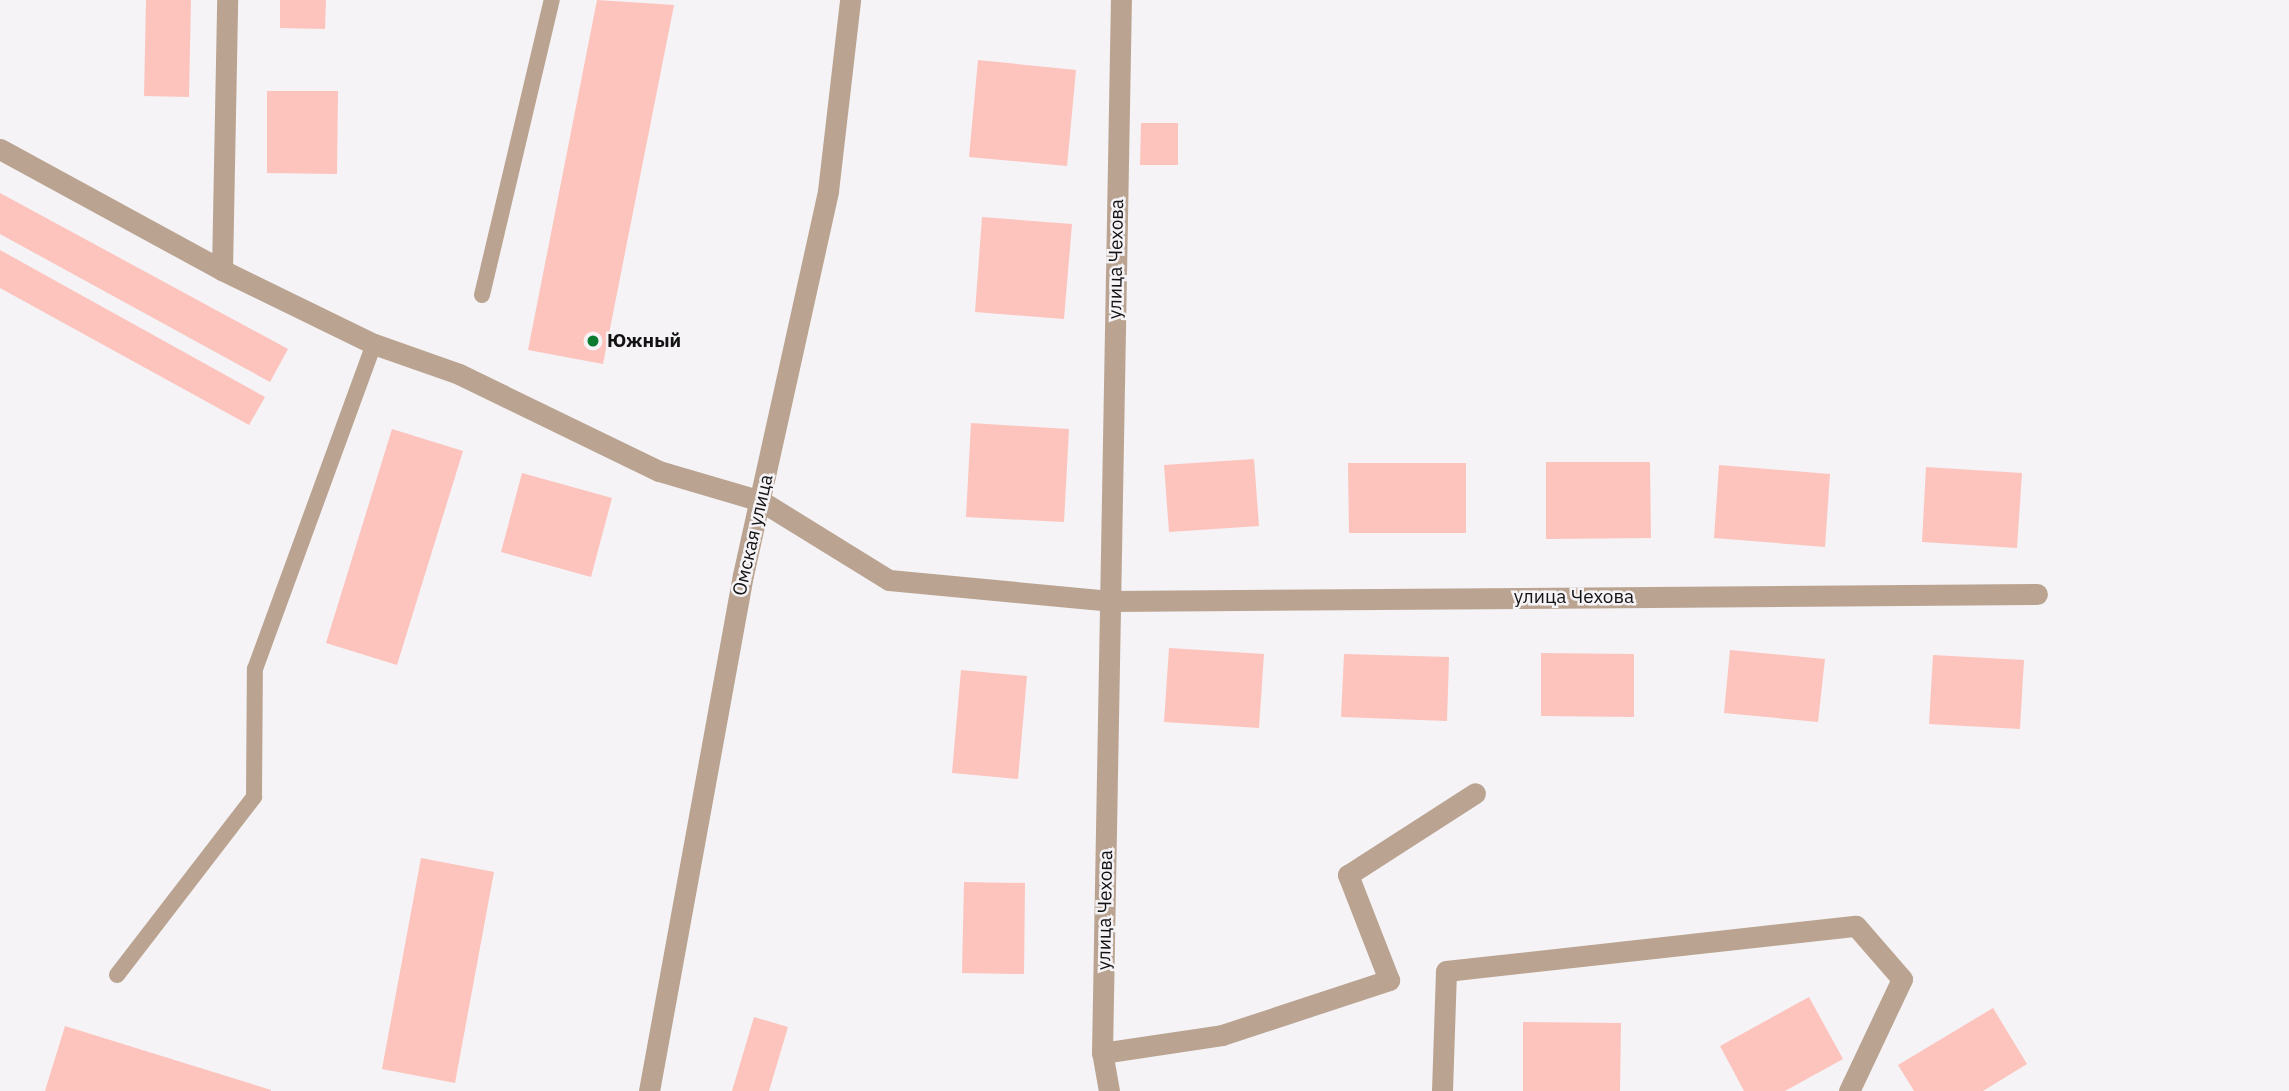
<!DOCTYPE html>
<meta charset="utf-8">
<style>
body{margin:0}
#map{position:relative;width:2289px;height:1091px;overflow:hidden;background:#f5f3f6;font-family:"IBM Plex Sans",sans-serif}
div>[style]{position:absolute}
.building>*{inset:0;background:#fcc4bd}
.service>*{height:16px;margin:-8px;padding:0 8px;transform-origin:8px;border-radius:8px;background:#baa491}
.minor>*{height:21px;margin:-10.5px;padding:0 10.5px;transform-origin:10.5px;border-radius:10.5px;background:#baa491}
.tertiary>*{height:21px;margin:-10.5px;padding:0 10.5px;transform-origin:10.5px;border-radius:10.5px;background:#baa491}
.dots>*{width:19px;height:19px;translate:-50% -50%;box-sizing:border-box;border:4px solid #f5f3f6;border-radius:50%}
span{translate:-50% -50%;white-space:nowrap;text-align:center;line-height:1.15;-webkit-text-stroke:5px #f5f3f6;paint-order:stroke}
.street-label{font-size:19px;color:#141314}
.poi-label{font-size:19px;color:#141314;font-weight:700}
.left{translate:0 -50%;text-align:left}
</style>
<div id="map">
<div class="building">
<div style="clip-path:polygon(146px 0,191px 0,189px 97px,144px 96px)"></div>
<div style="clip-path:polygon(280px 0,326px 0,325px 29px,280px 28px)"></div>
<div style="clip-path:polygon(597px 0,674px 5px,603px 364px,528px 350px)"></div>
<div style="clip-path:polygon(978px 60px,1076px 70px,1067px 166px,969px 157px)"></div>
<div style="clip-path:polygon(267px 91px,338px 91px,337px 174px,267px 173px)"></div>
<div style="clip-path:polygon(1141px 123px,1178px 123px,1178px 165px,1140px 165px)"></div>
<div style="clip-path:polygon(0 193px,288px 349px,270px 382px,0 234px)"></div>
<div style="clip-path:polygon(982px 217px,1072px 224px,1064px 319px,975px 312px)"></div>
<div style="clip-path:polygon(0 250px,265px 397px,249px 425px,0 288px)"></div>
<div style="clip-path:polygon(971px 423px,1069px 429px,1064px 522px,966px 517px)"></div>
<div style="clip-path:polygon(392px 429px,463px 451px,397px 665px,326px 643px)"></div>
<div style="clip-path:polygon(1254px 459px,1259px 526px,1169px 532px,1164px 465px)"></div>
<div style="clip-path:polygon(1546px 462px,1650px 462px,1651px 538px,1546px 539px)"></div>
<div style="clip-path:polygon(1348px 463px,1466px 463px,1466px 533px,1349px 533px)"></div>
<div style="clip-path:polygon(1719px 465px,1830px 474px,1825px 547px,1714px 538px)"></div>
<div style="clip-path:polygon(1926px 467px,2022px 473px,2017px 548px,1922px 542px)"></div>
<div style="clip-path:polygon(522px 473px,612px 498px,591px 577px,501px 552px)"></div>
<div style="clip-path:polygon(1169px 648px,1264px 654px,1259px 728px,1164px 722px)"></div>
<div style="clip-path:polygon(1730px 650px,1825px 659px,1818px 722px,1724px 713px)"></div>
<div style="clip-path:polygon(1541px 653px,1634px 654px,1634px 717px,1541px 716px)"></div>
<div style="clip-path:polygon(1344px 654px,1449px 657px,1447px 721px,1341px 717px)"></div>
<div style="clip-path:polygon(1933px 655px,2024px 660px,2020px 729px,1929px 724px)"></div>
<div style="clip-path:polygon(961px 670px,1027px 676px,1018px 779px,952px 773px)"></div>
<div style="clip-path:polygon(421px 858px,494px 872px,455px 1083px,382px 1069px)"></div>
<div style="clip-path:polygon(964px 882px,1025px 883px,1024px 974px,962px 973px)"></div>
<div style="clip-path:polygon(1809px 997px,1843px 1059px,1785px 1091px,1744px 1091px,1720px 1046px)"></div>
<div style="clip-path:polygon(1993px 1008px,2027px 1064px,1983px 1091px,1914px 1091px,1898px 1065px)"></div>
<div style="clip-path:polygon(754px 1017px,788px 1027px,769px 1091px,732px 1091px)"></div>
<div style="clip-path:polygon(1523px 1022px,1621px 1023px,1620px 1091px,1523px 1091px)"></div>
<div style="clip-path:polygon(65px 1026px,271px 1090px,271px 1091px,45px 1091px)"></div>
</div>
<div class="service">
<div style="left:482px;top:295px;width:303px;rotate:-76.7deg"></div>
<div style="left:117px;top:975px;width:225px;rotate:-52.4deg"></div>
<div style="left:254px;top:797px;width:128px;rotate:-89.6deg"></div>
<div style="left:255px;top:669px;width:346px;rotate:-69.9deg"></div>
</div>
<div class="minor">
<div style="left:0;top:149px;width:253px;rotate:28.6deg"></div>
<div style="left:222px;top:270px;width:169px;rotate:26deg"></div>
<div style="left:374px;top:344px;width:90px;rotate:19.4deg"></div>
<div style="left:459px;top:374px;width:222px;rotate:25.9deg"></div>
<div style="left:659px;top:471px;width:106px;rotate:16.4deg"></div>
<div style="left:761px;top:501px;width:150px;rotate:31.7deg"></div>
<div style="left:889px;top:580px;width:222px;rotate:5.4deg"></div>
<div style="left:1110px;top:601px;width:927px;rotate:-0.43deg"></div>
<div style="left:222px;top:270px;width:270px;rotate:-88.9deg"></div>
<div style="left:1102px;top:1053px;width:121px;rotate:-8.5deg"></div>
<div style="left:1222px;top:1035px;width:176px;rotate:-18.2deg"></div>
<div style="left:1389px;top:980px;width:113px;rotate:-111.3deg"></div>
<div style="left:1348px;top:875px;width:151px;rotate:-32.8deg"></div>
<div style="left:1109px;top:1091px;width:39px;rotate:-100deg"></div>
<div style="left:1102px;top:1053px;width:1053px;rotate:-88.97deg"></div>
<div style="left:1442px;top:1091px;width:120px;rotate:-88.1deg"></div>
<div style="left:1446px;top:971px;width:412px;rotate:-6.3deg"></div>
<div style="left:1856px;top:926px;width:70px;rotate:49deg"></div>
<div style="left:1902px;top:979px;width:124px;rotate:115.3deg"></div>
</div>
<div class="tertiary">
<div style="left:649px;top:1091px;width:524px;rotate:-79.68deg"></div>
<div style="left:743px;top:575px;width:393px;rotate:-77.5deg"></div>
<div style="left:828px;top:191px;width:192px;rotate:-83.4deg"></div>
</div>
<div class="dots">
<div style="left:593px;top:341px;background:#0a7a2f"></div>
</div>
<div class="street-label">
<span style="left:1116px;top:259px;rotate:-89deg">улица Чехова</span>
<span style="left:753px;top:535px;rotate:-77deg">Омская улица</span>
<span style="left:1574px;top:597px">улица Чехова</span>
<span style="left:1105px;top:910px;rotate:-89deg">улица Чехова</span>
</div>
<div class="poi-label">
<span class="left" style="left:607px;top:341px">Южный</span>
</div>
</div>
